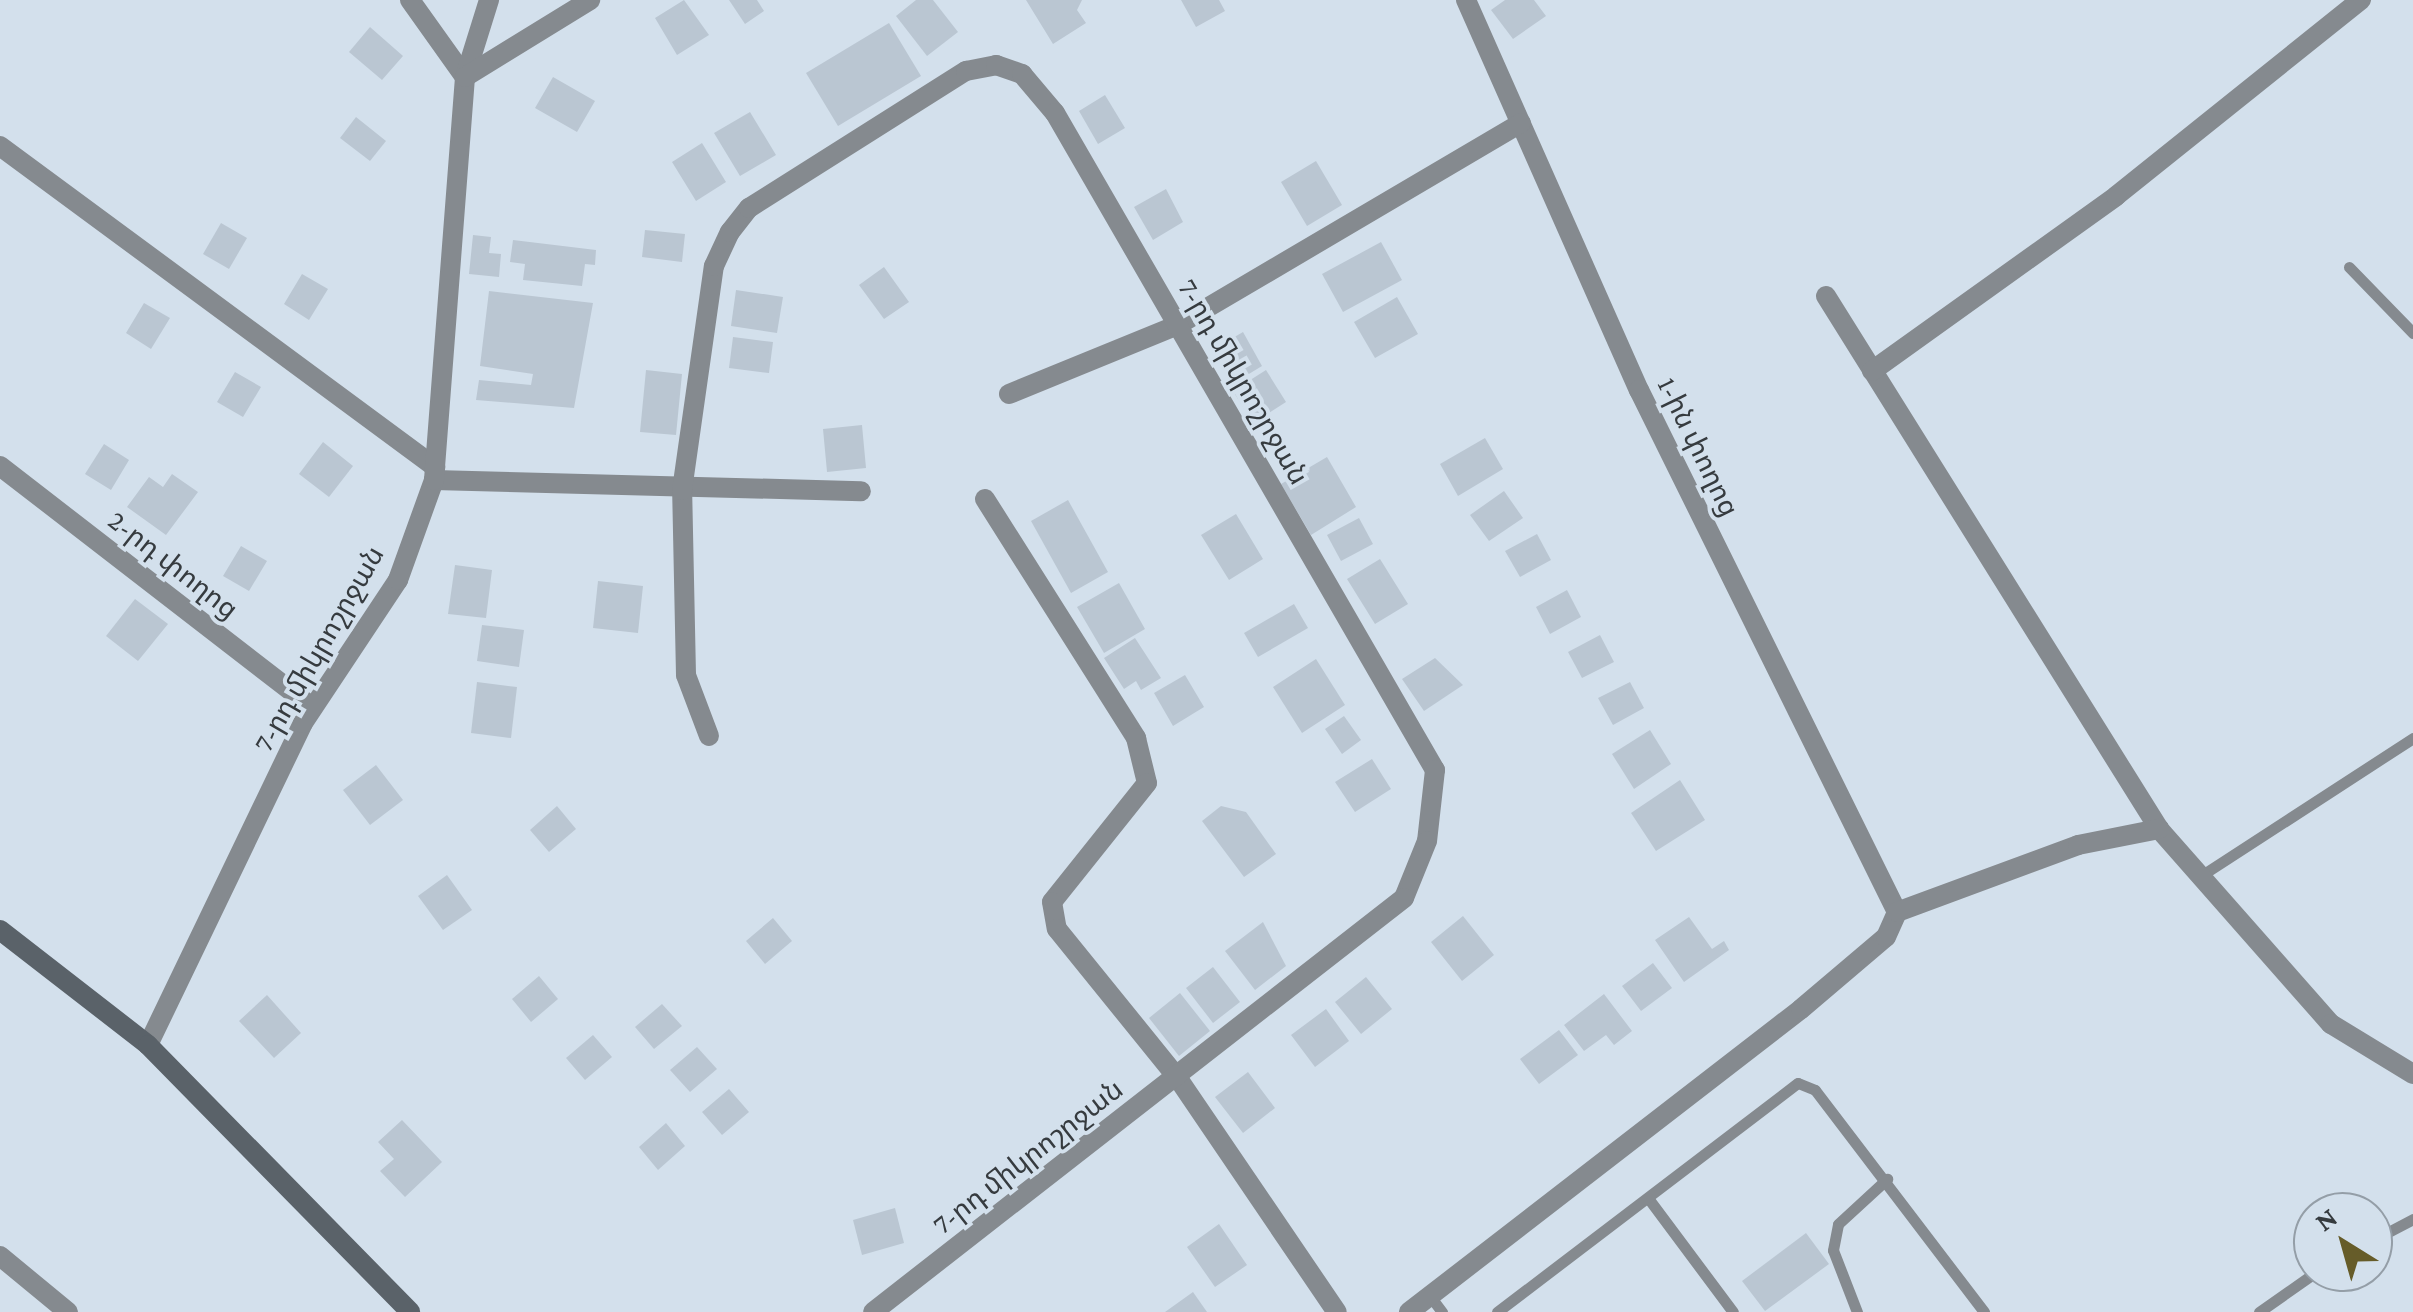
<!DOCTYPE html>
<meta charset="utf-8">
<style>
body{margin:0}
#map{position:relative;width:2413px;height:1312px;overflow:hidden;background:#d3e0ec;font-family:"Crimson Pro","Noto Sans Armenian",serif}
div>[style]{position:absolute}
.building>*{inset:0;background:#bac6d2}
.service>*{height:11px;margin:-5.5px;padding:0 5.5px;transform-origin:5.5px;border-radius:5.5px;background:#858a8f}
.minor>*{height:20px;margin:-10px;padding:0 10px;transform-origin:10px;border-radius:10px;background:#858a8f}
.secondary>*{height:20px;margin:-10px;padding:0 10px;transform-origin:10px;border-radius:10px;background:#5a6269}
span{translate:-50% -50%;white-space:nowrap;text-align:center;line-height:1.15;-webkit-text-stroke:8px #d3e0ec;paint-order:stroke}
.street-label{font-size:28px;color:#363b3f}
.north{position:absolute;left:2293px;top:1192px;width:100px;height:100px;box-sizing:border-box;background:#d3e0ec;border:2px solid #949ea7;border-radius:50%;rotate:323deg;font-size:28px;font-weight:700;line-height:40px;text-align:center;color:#363b3f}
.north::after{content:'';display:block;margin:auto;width:35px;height:45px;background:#665c29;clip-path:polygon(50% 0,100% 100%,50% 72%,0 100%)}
</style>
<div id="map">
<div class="building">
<div style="clip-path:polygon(684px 0,709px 35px,677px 55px,655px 18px)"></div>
<div style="clip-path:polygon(729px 0,757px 0,764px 11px,745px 24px)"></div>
<div style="clip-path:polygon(916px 0,933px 0,958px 32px,927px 56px,896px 16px)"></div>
<div style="clip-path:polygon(1026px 0,1082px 0,1077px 10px,1086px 23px,1053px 44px)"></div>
<div style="clip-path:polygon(1181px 0,1219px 0,1225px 11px,1196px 27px)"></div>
<div style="clip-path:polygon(1505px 0,1534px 0,1546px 16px,1513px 39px,1491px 10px)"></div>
<div style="clip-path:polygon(889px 23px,921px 76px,838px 126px,806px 73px)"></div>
<div style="clip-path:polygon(370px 27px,403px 56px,382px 80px,349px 52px)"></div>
<div style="clip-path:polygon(553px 77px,595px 101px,577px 132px,535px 108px)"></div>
<div style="clip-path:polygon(1105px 95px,1125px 128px,1098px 144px,1079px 111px)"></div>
<div style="clip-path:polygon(750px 112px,776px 155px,740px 176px,714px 133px)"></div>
<div style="clip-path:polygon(356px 117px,386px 141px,370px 161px,340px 138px)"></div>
<div style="clip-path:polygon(702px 143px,726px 182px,696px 201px,672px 162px)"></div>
<div style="clip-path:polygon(1316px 161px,1342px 205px,1307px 226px,1281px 182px)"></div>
<div style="clip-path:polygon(1166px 189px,1183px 222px,1153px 240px,1134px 207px)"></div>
<div style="clip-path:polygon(221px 223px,247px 238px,229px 269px,203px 254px)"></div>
<div style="clip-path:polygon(645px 230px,685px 234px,682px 262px,642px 257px)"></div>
<div style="clip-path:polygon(473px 235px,491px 237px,489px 253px,501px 254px,499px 277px,469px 274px)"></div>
<div style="clip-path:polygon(513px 240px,596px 250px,595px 265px,585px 264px,582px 286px,523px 280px,525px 264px,510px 262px)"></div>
<div style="clip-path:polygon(1381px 242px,1402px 280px,1343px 312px,1322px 274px)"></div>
<div style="clip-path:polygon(884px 267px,909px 302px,884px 319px,859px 285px)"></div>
<div style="clip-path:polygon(302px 274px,328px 289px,309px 320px,284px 304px)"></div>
<div style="clip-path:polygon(736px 290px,783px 297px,777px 333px,731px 326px)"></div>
<div style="clip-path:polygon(489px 291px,593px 303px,574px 408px,476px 400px,479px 380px,531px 385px,533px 374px,480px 366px)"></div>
<div style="clip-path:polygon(1397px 297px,1418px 334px,1375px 358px,1354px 322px)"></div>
<div style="clip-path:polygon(144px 303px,170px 318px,151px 349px,126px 333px)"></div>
<div style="clip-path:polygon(1243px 332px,1262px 366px,1234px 383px,1214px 349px)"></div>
<div style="clip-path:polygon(733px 337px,773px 342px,769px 373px,729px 368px)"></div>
<div style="clip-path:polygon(646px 370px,682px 374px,676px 435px,640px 432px)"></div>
<div style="clip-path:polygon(1266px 370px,1286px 402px,1253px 423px,1233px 391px)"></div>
<div style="clip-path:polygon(235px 372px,261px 387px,243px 417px,217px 402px)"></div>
<div style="clip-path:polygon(862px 425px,866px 468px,827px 472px,823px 429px)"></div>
<div style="clip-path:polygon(1485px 438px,1503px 469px,1458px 496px,1440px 464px)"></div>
<div style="clip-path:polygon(323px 442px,353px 466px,329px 497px,299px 474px)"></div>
<div style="clip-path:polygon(104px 444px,129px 460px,111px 490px,85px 474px)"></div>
<div style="clip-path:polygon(1327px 457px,1356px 507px,1311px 535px,1281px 484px)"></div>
<div style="clip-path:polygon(172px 474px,198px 492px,166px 535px,127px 507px,149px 477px,163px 487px)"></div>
<div style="clip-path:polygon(1504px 491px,1523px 518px,1489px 541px,1470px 515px)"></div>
<div style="clip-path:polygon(1068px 500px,1108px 572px,1071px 593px,1031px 521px)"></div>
<div style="clip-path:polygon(1236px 514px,1263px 559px,1229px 580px,1201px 535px)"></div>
<div style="clip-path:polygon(1359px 518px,1373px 544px,1341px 561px,1327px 535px)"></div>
<div style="clip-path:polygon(1537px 534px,1551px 560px,1520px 577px,1505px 551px)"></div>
<div style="clip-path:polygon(241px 546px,267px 561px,249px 591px,223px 576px)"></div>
<div style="clip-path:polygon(1380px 559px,1408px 604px,1375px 624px,1347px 579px)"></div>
<div style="clip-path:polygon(455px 565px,492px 570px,486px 618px,448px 614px)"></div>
<div style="clip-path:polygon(598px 581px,643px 586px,638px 633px,593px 628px)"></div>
<div style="clip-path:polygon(1119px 583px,1145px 629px,1104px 653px,1077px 607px)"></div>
<div style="clip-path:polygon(1567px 590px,1581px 617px,1550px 634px,1536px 607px)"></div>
<div style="clip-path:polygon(135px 599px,168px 624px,138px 661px,106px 636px)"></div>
<div style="clip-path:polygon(1294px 604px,1308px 628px,1258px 657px,1244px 633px)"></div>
<div style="clip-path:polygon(482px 625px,524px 630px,519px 667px,477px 661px)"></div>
<div style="clip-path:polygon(1600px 635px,1614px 662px,1582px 678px,1568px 652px)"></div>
<div style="clip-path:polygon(1135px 638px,1161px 678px,1141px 690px,1136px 681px,1124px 689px,1104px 658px)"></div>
<div style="clip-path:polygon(1435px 658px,1463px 685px,1424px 711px,1402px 679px)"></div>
<div style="clip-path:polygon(1316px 659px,1345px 705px,1302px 733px,1273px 687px)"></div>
<div style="clip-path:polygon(1185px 675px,1204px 707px,1173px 726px,1154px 693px)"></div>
<div style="clip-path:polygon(477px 682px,517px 687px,511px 738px,471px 733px)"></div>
<div style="clip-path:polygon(1630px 682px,1644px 708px,1613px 725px,1598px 698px)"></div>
<div style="clip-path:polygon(1344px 716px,1361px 740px,1342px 754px,1325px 729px)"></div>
<div style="clip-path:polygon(1650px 730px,1671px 764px,1634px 789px,1612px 754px)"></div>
<div style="clip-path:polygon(1372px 759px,1391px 789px,1355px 812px,1335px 782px)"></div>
<div style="clip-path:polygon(376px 765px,403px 800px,370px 825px,343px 790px)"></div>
<div style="clip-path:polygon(1680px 780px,1705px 820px,1656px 851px,1631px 813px)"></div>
<div style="clip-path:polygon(557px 806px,576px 829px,549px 852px,530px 830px)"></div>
<div style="clip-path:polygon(1221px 806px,1246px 812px,1276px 854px,1244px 877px,1202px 821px)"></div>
<div style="clip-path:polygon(447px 875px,472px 910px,443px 930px,418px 896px)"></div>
<div style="clip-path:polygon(1463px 916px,1494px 955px,1462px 981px,1431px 942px)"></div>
<div style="clip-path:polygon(1689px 917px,1712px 949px,1724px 941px,1729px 950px,1684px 982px,1655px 940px)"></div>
<div style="clip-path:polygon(773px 918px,792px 941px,765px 964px,746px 941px)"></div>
<div style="clip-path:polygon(1263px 922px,1286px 966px,1255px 990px,1225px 951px)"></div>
<div style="clip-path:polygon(1653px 963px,1672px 988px,1641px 1011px,1622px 986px)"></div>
<div style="clip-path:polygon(1213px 967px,1240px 1002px,1213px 1023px,1186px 988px)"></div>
<div style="clip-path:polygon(539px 976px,558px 999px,531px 1022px,512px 999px)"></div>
<div style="clip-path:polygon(1366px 977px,1392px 1009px,1361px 1034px,1335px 1002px)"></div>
<div style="clip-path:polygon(1180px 993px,1210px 1031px,1179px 1056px,1149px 1018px)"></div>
<div style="clip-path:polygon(1604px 994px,1632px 1031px,1614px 1045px,1606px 1035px,1584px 1051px,1564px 1025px)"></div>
<div style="clip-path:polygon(267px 995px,301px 1033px,274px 1058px,239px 1021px)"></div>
<div style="clip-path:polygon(662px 1004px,682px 1026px,654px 1049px,635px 1027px)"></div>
<div style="clip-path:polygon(1326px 1009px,1349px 1041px,1315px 1067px,1291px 1035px)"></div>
<div style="clip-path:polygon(1559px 1030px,1578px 1055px,1539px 1084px,1520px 1059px)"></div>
<div style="clip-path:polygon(593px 1035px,612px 1057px,585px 1080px,566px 1058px)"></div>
<div style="clip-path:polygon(697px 1047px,717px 1069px,690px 1092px,670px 1070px)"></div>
<div style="clip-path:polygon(1248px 1072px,1275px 1108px,1243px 1133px,1215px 1097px)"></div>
<div style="clip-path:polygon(729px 1089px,749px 1112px,722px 1135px,702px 1112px)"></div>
<div style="clip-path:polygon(402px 1120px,442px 1162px,405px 1197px,380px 1171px,394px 1159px,378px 1142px)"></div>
<div style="clip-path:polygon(666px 1123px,685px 1146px,658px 1170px,639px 1147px)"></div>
<div style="clip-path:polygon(895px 1208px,904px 1243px,862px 1255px,853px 1220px)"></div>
<div style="clip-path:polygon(1219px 1224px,1247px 1265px,1215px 1287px,1187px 1247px)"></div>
<div style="clip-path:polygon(1806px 1233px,1829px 1264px,1765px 1311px,1742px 1281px)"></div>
<div style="clip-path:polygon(1193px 1292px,1207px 1312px,1165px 1312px)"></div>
</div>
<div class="service">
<div style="left:2349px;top:267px;width:92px;rotate:45.9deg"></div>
<div style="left:2199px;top:877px;width:255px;rotate:-33deg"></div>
<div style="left:1648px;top:1198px;width:142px;rotate:53.3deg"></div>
<div style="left:2373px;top:1240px;width:45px;rotate:-27.7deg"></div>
<div style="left:1430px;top:1296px;width:20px;rotate:53deg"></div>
<div style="left:1497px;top:1312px;width:378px;rotate:-37.3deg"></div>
<div style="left:1798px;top:1083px;width:18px;rotate:22deg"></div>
<div style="left:1815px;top:1090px;width:279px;rotate:52.7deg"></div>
<div style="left:1857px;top:1312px;width:66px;rotate:-111.2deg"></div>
<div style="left:1833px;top:1250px;width:26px;rotate:-79deg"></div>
<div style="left:1838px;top:1224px;width:67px;rotate:-42.6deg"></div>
<div style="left:2259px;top:1312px;width:70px;rotate:-35.1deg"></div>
</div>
<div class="minor">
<div style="left:410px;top:0;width:95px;rotate:54.5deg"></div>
<div style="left:465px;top:77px;width:81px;rotate:-72.7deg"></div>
<div style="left:1466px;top:0;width:427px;rotate:66.1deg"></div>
<div style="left:1639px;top:390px;width:582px;rotate:63.7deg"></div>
<div style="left:0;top:146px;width:541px;rotate:36.42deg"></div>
<div style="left:1826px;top:296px;width:628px;rotate:58deg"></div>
<div style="left:2159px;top:829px;width:260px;rotate:48.6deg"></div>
<div style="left:2331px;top:1024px;width:96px;rotate:31.4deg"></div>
<div style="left:1872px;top:371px;width:300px;rotate:-35.6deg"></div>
<div style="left:2116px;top:196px;width:314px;rotate:-38.7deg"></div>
<div style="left:1009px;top:394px;width:183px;rotate:-22.2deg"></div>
<div style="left:1178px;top:325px;width:398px;rotate:-30.5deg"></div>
<div style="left:0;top:466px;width:394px;rotate:37.7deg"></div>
<div style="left:434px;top:480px;width:427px;rotate:1.5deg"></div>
<div style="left:985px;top:499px;width:283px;rotate:57.7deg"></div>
<div style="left:1136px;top:738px;width:46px;rotate:76.3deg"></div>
<div style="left:1147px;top:783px;width:152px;rotate:128.6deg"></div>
<div style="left:1052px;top:902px;width:27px;rotate:80deg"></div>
<div style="left:1057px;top:929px;width:191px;rotate:51deg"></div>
<div style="left:1177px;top:1077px;width:284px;rotate:55.8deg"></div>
<div style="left:709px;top:736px;width:65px;rotate:-110.7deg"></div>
<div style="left:686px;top:675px;width:185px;rotate:-91.2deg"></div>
<div style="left:682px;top:490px;width:226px;rotate:-81.9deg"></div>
<div style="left:714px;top:266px;width:38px;rotate:-65deg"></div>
<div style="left:730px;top:232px;width:31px;rotate:-52deg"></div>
<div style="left:749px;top:208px;width:257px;rotate:-32.3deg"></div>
<div style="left:966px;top:71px;width:31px;rotate:-11deg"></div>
<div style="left:996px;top:65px;width:28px;rotate:19deg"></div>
<div style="left:1022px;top:74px;width:51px;rotate:49.8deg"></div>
<div style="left:1055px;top:113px;width:759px;rotate:59.96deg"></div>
<div style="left:1435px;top:770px;width:71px;rotate:96.4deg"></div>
<div style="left:1427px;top:841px;width:61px;rotate:112deg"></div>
<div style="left:1404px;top:898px;width:673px;rotate:142.06deg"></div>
<div style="left:148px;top:1045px;width:357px;rotate:-64.3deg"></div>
<div style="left:303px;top:723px;width:172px;rotate:-56.4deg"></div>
<div style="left:398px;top:580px;width:106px;rotate:-70.2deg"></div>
<div style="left:434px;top:480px;width:404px;rotate:-85.6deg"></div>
<div style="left:465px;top:77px;width:147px;rotate:-31.6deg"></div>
<div style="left:0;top:1256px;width:88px;rotate:39.5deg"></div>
<div style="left:1409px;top:1312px;width:495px;rotate:-37.7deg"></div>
<div style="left:1801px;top:1009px;width:111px;rotate:-40.3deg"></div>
<div style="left:1886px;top:937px;width:27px;rotate:-66deg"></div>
<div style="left:1897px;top:912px;width:193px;rotate:-20.3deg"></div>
<div style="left:2078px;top:845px;width:83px;rotate:-11.2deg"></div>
</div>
<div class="secondary">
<div style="left:0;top:930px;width:187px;rotate:37.8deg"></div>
<div style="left:148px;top:1045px;width:374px;rotate:45.5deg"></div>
</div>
<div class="street-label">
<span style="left:1243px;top:382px;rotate:60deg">7-րդ միկրոշրջան</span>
<span style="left:1698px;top:447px;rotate:64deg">1-ին փողոց</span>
<span style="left:173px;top:565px;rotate:38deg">2-րդ փողոց</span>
<span style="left:319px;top:649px;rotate:-60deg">7-րդ միկրոշրջան</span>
<span style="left:1028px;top:1157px;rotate:-38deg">7-րդ միկրոշրջան</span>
</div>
<div class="north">N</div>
</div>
